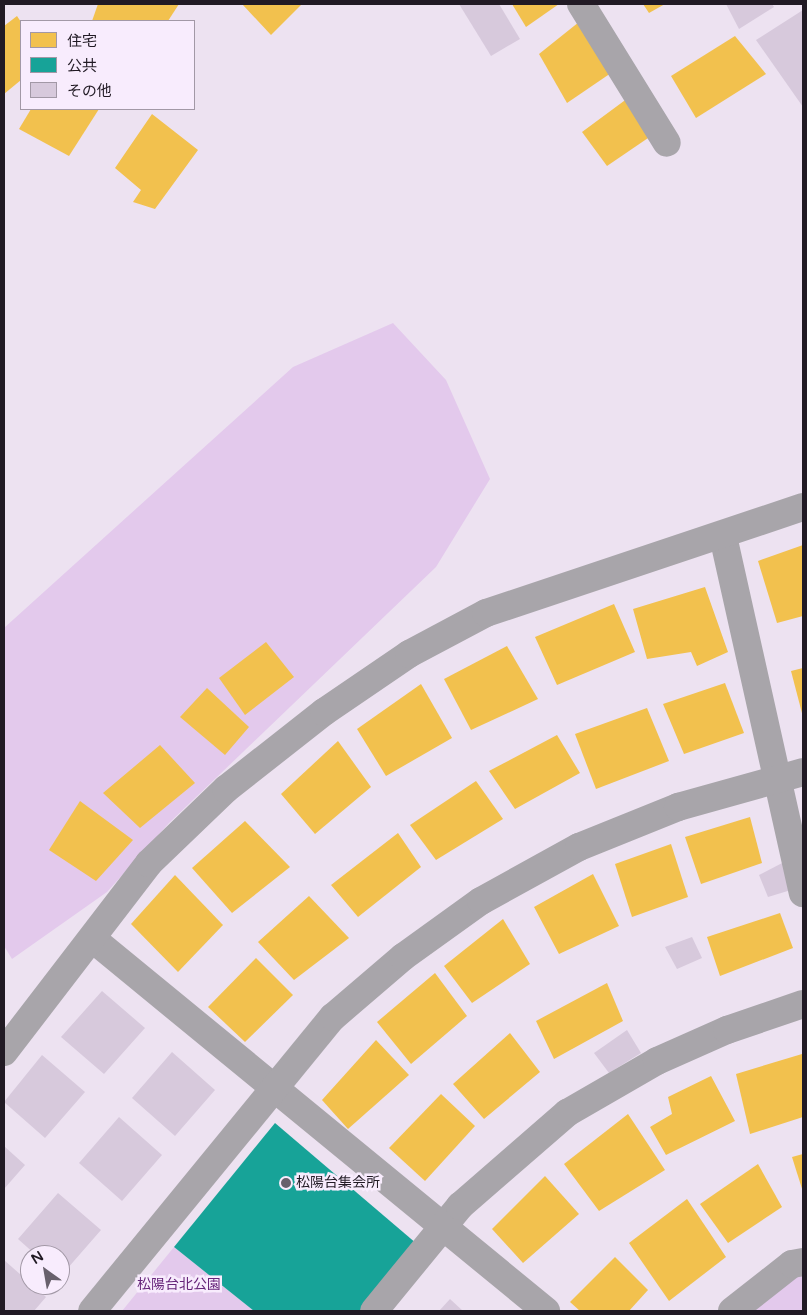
<!DOCTYPE html>
<meta charset="utf-8">
<style>
body{margin:0}
#map{position:relative;width:807px;height:1315px;overflow:hidden;background:#ede2f1;font-family:"Varela Round","Noto Sans JP",sans-serif}
div>[style]{position:absolute}
.green>*{inset:0;background:#e3c9ec}
.homes>*{inset:0;background:#f2c14e}
.public>*{inset:0;background:#17a398}
.building>*{inset:0;background:#d7c9dc}
.minor>*{height:28px;margin:-14px;padding:0 14px;transform-origin:14px;border-radius:14px;background:#a8a5aa}
.dots>*{width:14px;height:14px;translate:-50% -50%;box-sizing:border-box;border:2px solid #f8ecfd;border-radius:50%}
span{translate:-50% -50%;white-space:nowrap;text-align:center;line-height:1.15;-webkit-text-stroke:5px #f8ecfd;paint-order:stroke}
.poi-label{font-size:14px;color:#211a24}
.left{translate:0 -50%;text-align:left}
.park-label{font-size:14px;color:#66257a}
.frame{position:absolute;inset:0;border:5px solid #211a24;pointer-events:none}
.legend{position:absolute;left:20px;top:20px;width:175px;height:90px;box-sizing:border-box;background:#f8ecfd;border:1px solid #a298a6;margin:0;padding:6px 9px;list-style:none;font-size:15px;color:#211a24}
.legend li{display:flex;align-items:center;gap:10px;height:25px}
.legend b{width:25px;border:1px solid #a298a6}
.north{position:absolute;left:20px;top:1245px;width:50px;height:50px;box-sizing:border-box;background:#f8ecfd;border:1px solid #a298a6;border-radius:50%;rotate:328deg;font-size:14px;font-weight:700;line-height:20px;text-align:center;color:#211a24}
.north::after{content:'';display:block;margin:auto;width:18px;height:22px;background:#68606c;clip-path:polygon(50% 0,100% 100%,50% 72%,0 100%)}
</style>
<div id="map">
<div class="green">
<div style="clip-path:polygon(393px 323px,446px 380px,490px 479px,436px 567px,169px 823px,107px 892px,12px 959px,4px 946px,4px 628px,293px 367px)"></div>
<div style="clip-path:polygon(174px 1247px,254px 1311px,122px 1311px)"></div>
<div style="clip-path:polygon(803px 1263px,803px 1311px,737px 1311px)"></div>
</div>
<div class="homes">
<div style="clip-path:polygon(98px 4px,179px 4px,168px 21px,92px 21px)"></div>
<div style="clip-path:polygon(242px 4px,302px 4px,271px 35px)"></div>
<div style="clip-path:polygon(512px 4px,559px 4px,526px 27px)"></div>
<div style="clip-path:polygon(643px 4px,665px 4px,649px 13px)"></div>
<div style="clip-path:polygon(17px 16px,21px 22px,21px 80px,4px 94px,4px 26px)"></div>
<div style="clip-path:polygon(579px 22px,611px 73px,567px 103px,539px 54px)"></div>
<div style="clip-path:polygon(735px 36px,766px 74px,696px 118px,671px 76px)"></div>
<div style="clip-path:polygon(628px 98px,651px 136px,607px 166px,582px 132px)"></div>
<div style="clip-path:polygon(31px 109px,99px 109px,69px 156px,19px 129px)"></div>
<div style="clip-path:polygon(152px 114px,198px 150px,155px 209px,133px 202px,141px 190px,115px 168px)"></div>
<div style="clip-path:polygon(803px 545px,803px 616px,777px 623px,758px 561px)"></div>
<div style="clip-path:polygon(705px 587px,728px 652px,697px 666px,691px 652px,647px 659px,633px 609px)"></div>
<div style="clip-path:polygon(614px 604px,635px 652px,557px 685px,535px 637px)"></div>
<div style="clip-path:polygon(266px 642px,294px 677px,245px 715px,219px 678px)"></div>
<div style="clip-path:polygon(507px 646px,538px 699px,471px 730px,444px 679px)"></div>
<div style="clip-path:polygon(803px 668px,803px 717px,791px 671px)"></div>
<div style="clip-path:polygon(725px 683px,744px 733px,684px 754px,663px 704px)"></div>
<div style="clip-path:polygon(421px 684px,452px 738px,386px 776px,357px 729px)"></div>
<div style="clip-path:polygon(207px 688px,249px 727px,225px 755px,180px 717px)"></div>
<div style="clip-path:polygon(647px 708px,669px 761px,596px 789px,575px 734px)"></div>
<div style="clip-path:polygon(557px 735px,580px 773px,515px 809px,489px 771px)"></div>
<div style="clip-path:polygon(338px 741px,371px 787px,315px 834px,281px 794px)"></div>
<div style="clip-path:polygon(160px 745px,195px 783px,140px 828px,103px 793px)"></div>
<div style="clip-path:polygon(476px 781px,503px 819px,436px 860px,410px 825px)"></div>
<div style="clip-path:polygon(80px 801px,133px 840px,96px 881px,49px 850px)"></div>
<div style="clip-path:polygon(750px 817px,762px 863px,701px 884px,685px 837px)"></div>
<div style="clip-path:polygon(245px 821px,290px 867px,232px 913px,192px 868px)"></div>
<div style="clip-path:polygon(398px 833px,421px 867px,358px 917px,331px 885px)"></div>
<div style="clip-path:polygon(671px 844px,688px 897px,632px 917px,615px 864px)"></div>
<div style="clip-path:polygon(593px 874px,619px 926px,559px 954px,534px 907px)"></div>
<div style="clip-path:polygon(175px 875px,223px 925px,178px 972px,131px 924px)"></div>
<div style="clip-path:polygon(309px 896px,349px 938px,294px 980px,258px 942px)"></div>
<div style="clip-path:polygon(780px 913px,793px 948px,720px 976px,707px 937px)"></div>
<div style="clip-path:polygon(503px 919px,530px 964px,472px 1003px,444px 966px)"></div>
<div style="clip-path:polygon(256px 958px,293px 995px,245px 1042px,208px 1007px)"></div>
<div style="clip-path:polygon(435px 973px,467px 1016px,411px 1064px,377px 1022px)"></div>
<div style="clip-path:polygon(607px 983px,623px 1021px,554px 1059px,536px 1021px)"></div>
<div style="clip-path:polygon(510px 1033px,540px 1072px,484px 1119px,453px 1084px)"></div>
<div style="clip-path:polygon(376px 1040px,409px 1075px,348px 1129px,322px 1100px)"></div>
<div style="clip-path:polygon(802px 1054px,803px 1117px,750px 1134px,736px 1074px)"></div>
<div style="clip-path:polygon(711px 1076px,735px 1121px,666px 1155px,650px 1127px,672px 1114px,668px 1097px)"></div>
<div style="clip-path:polygon(441px 1094px,475px 1126px,425px 1181px,389px 1148px)"></div>
<div style="clip-path:polygon(628px 1114px,665px 1170px,599px 1211px,564px 1164px)"></div>
<div style="clip-path:polygon(803px 1154px,803px 1192px,792px 1157px)"></div>
<div style="clip-path:polygon(758px 1164px,782px 1207px,728px 1243px,700px 1204px)"></div>
<div style="clip-path:polygon(545px 1176px,579px 1214px,523px 1263px,492px 1229px)"></div>
<div style="clip-path:polygon(687px 1199px,726px 1257px,669px 1301px,629px 1243px)"></div>
<div style="clip-path:polygon(615px 1257px,648px 1290px,629px 1311px,580px 1311px,570px 1302px)"></div>
</div>
<div class="public">
<div style="clip-path:polygon(275px 1123px,417px 1244px,361px 1311px,254px 1311px,174px 1247px)"></div>
</div>
<div class="building">
<div style="clip-path:polygon(459px 4px,499px 4px,520px 39px,491px 56px)"></div>
<div style="clip-path:polygon(726px 4px,772px 4px,774px 7px,739px 29px)"></div>
<div style="clip-path:polygon(803px 10px,803px 107px,756px 40px)"></div>
<div style="clip-path:polygon(786px 861px,791px 890px,768px 897px,759px 875px)"></div>
<div style="clip-path:polygon(692px 937px,702px 958px,677px 969px,665px 947px)"></div>
<div style="clip-path:polygon(102px 991px,145px 1028px,104px 1074px,61px 1037px)"></div>
<div style="clip-path:polygon(627px 1030px,641px 1053px,609px 1073px,594px 1053px)"></div>
<div style="clip-path:polygon(172px 1052px,215px 1090px,175px 1136px,132px 1098px)"></div>
<div style="clip-path:polygon(42px 1055px,85px 1092px,45px 1138px,4px 1102px)"></div>
<div style="clip-path:polygon(119px 1117px,162px 1155px,122px 1201px,79px 1163px)"></div>
<div style="clip-path:polygon(4px 1146px,25px 1165px,4px 1189px)"></div>
<div style="clip-path:polygon(58px 1193px,101px 1230px,60px 1277px,60px 1255px,36px 1255px,18px 1239px)"></div>
<div style="clip-path:polygon(4px 1260px,46px 1297px,34px 1311px,4px 1311px)"></div>
<div style="clip-path:polygon(450px 1299px,463px 1311px,439px 1311px)"></div>
</div>
<div class="minor">
<div style="left:581px;top:4px;width:163px;rotate:58.3deg"></div>
<div style="left:723px;top:536px;width:366px;rotate:77.4deg"></div>
<div style="left:94px;top:940px;width:585px;rotate:39.38deg"></div>
<div style="left:4px;top:1052px;width:238px;rotate:-52.5deg"></div>
<div style="left:149px;top:863px;width:107px;rotate:-43.9deg"></div>
<div style="left:226px;top:789px;width:125px;rotate:-38.2deg"></div>
<div style="left:324px;top:712px;width:103px;rotate:-34.3deg"></div>
<div style="left:409px;top:654px;width:87px;rotate:-28deg"></div>
<div style="left:486px;top:613px;width:334px;rotate:-18.5deg"></div>
<div style="left:92px;top:1311px;width:380px;rotate:-50.7deg"></div>
<div style="left:333px;top:1017px;width:92px;rotate:-40.6deg"></div>
<div style="left:403px;top:957px;width:96px;rotate:-35.7deg"></div>
<div style="left:481px;top:901px;width:112px;rotate:-28.9deg"></div>
<div style="left:579px;top:847px;width:107px;rotate:-22deg"></div>
<div style="left:678px;top:807px;width:130px;rotate:-15.6deg"></div>
<div style="left:374px;top:1311px;width:136px;rotate:-50.7deg"></div>
<div style="left:460px;top:1206px;width:142px;rotate:-41deg"></div>
<div style="left:567px;top:1113px;width:104px;rotate:-30deg"></div>
<div style="left:657px;top:1061px;width:77px;rotate:-23.9deg"></div>
<div style="left:727px;top:1030px;width:80px;rotate:-18.9deg"></div>
<div style="left:732px;top:1311px;width:76px;rotate:-38.1deg"></div>
<div style="left:792px;top:1264px;width:11px;rotate:-10deg"></div>
</div>
<div class="dots">
<div style="left:286px;top:1183px;background:#68606c"></div>
</div>
<div class="poi-label">
<span class="left" style="left:296px;top:1183px">松陽台集会所</span>
</div>
<div class="park-label">
<span style="left:179px;top:1285px">松陽台北公園</span>
</div>
<div class="frame"></div>
<ul class="legend">
<li><b style="height:14px;background:#f2c14e"></b>住宅</li>
<li><b style="height:14px;background:#17a398"></b>公共</li>
<li><b style="height:14px;background:#d7c9dc"></b>その他</li>
</ul>
<div class="north">N</div>
</div>
